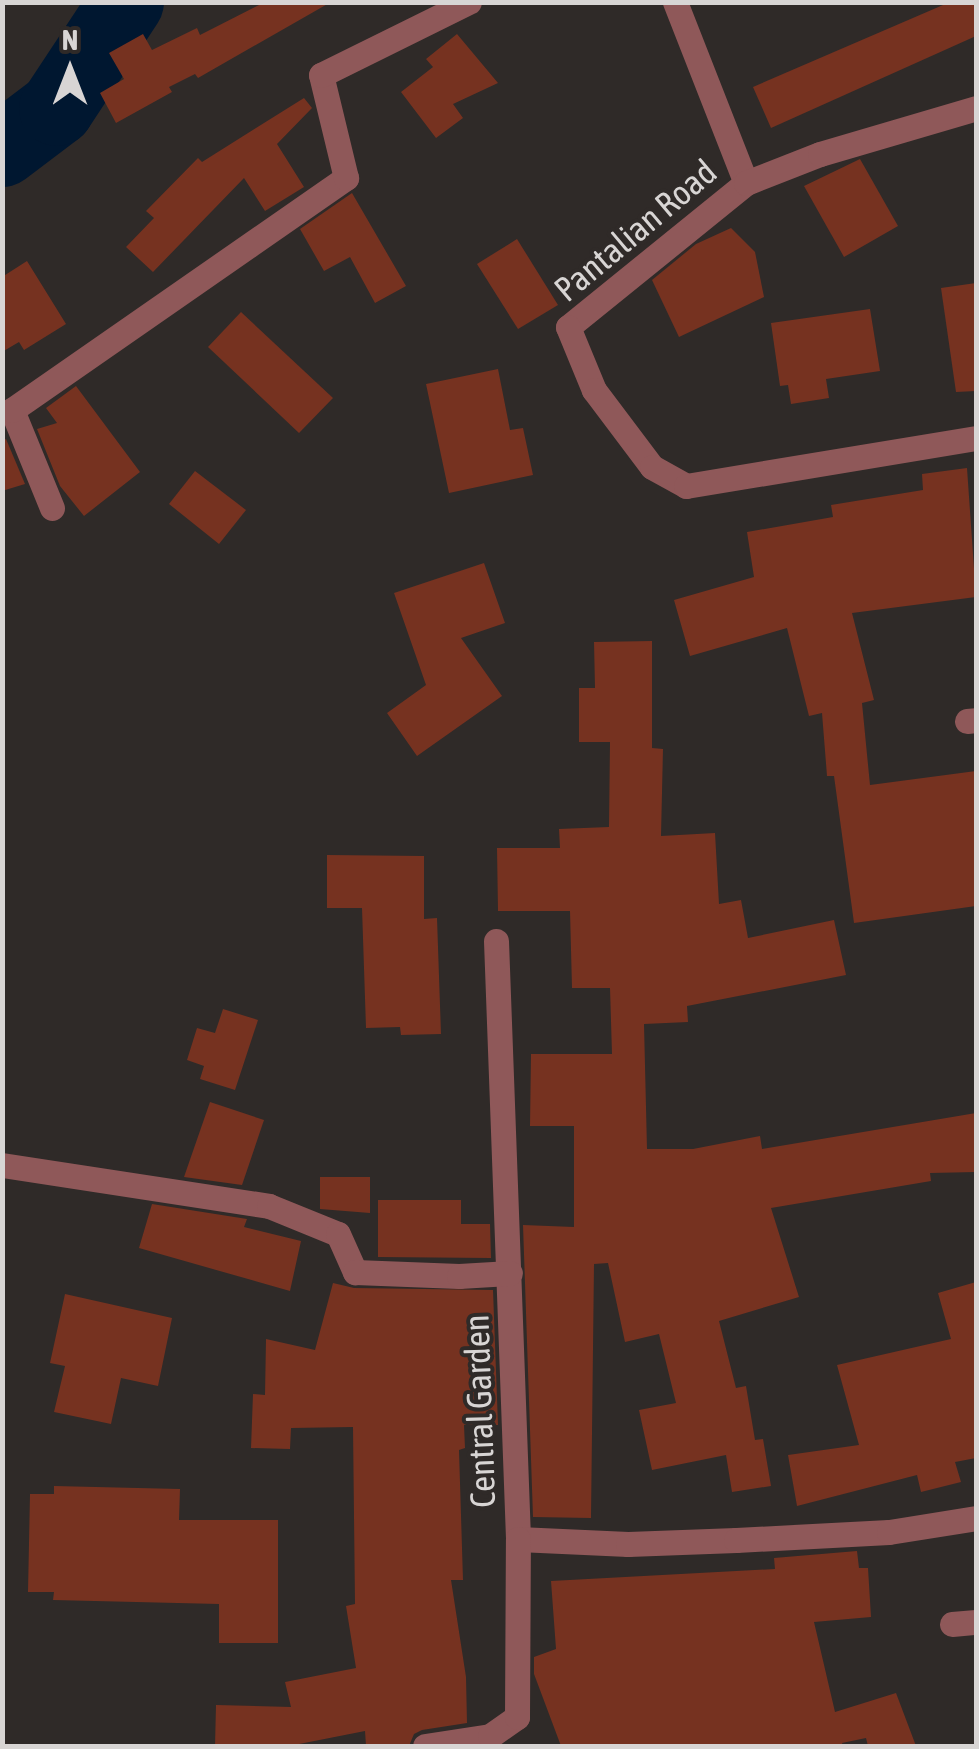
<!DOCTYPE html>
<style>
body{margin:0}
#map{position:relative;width:979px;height:1749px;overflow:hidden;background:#2f2a28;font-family:"Asap Condensed",sans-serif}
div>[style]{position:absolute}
.river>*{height:75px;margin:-37.5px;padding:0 37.5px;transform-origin:37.5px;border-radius:37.5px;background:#001730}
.building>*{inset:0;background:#763220}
.minor>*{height:25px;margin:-12.5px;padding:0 12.5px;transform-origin:12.5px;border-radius:12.5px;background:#8f5859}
span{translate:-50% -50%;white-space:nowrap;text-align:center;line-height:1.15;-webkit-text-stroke:8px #2f2a28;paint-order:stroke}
.street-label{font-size:35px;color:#d8d5d4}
.frame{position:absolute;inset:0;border:5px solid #d8d5d4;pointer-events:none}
.north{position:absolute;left:20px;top:20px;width:100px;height:100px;-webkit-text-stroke:8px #2f2a28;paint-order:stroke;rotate:0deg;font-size:28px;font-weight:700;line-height:40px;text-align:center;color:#d8d5d4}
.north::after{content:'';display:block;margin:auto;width:35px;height:45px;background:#d8d5d4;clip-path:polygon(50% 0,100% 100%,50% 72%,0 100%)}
</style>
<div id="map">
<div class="river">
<div style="left:2px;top:149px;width:68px;rotate:-37.2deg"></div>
<div style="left:56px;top:108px;width:127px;rotate:-56.6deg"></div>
</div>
<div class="building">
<div style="clip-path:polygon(265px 2px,331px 2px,198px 78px,195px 74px,169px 87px,172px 92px,116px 123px,100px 93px,124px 79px,109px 53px,143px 34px,152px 50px,197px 28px,200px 35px)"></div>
<div style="clip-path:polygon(950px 2px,976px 2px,976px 36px,771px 128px,753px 87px)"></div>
<div style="clip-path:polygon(457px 34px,498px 83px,453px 104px,463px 118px,436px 138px,401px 92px,433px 67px,426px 59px)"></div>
<div style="clip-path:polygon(304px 98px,312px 108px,277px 144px,304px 187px,265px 211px,244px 178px,153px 272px,126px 247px,154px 218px,146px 211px,198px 158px,202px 162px)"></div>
<div style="clip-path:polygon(860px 159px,898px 226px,844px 257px,804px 186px)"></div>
<div style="clip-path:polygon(352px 193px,406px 286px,375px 303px,350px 257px,324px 271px,300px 229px)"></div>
<div style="clip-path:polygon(731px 228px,755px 252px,764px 297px,679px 337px,652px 280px,696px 244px)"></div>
<div style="clip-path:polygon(517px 239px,558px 305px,518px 329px,477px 264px)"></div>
<div style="clip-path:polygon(27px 261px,66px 324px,24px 350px,19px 342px,2px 352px,2px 277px)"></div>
<div style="clip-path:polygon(976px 283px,976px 391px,956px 392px,941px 288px)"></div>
<div style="clip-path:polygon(870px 309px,880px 371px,826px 379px,829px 398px,791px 404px,788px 385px,780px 386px,771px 323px)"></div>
<div style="clip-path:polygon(241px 312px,333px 398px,299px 433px,208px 347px)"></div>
<div style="clip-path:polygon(498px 369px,510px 430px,523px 428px,533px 475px,449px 493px,426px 384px)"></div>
<div style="clip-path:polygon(76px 386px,140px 472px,84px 516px,60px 486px,37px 429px,57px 423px,46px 408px)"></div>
<div style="clip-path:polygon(6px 439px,25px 484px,2px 491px,2px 441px)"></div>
<div style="clip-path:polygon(967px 468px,976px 597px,852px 613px,874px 700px,862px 703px,870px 785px,976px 771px,976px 906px,854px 923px,834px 776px,827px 776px,822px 713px,809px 716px,787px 628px,690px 656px,674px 600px,754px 577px,747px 532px,833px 517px,831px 505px,923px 490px,922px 474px)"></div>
<div style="clip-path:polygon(195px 471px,246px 510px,219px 544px,169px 504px)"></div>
<div style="clip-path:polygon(484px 563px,505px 623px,461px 638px,502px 696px,417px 756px,387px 713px,426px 685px,394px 593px)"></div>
<div style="clip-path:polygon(652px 641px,652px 748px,663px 749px,661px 836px,715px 833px,719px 904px,741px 900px,748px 938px,834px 920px,846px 975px,687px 1006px,688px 1022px,644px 1024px,647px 1149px,693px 1149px,760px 1136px,762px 1149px,976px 1113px,976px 1172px,930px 1173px,931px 1181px,771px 1208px,799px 1297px,719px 1321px,736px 1388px,746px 1386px,755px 1440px,763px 1439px,771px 1486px,732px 1492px,726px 1455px,652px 1470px,639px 1410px,676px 1403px,659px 1334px,625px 1342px,608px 1263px,594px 1264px,591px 1518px,533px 1517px,523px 1225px,574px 1227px,574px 1126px,530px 1126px,531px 1054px,612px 1054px,610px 988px,572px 988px,570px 911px,498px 911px,497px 848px,560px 848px,559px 829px,609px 827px,610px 742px,579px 742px,579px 688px,595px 688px,594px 642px)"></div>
<div style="clip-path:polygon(327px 855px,424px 856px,424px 919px,437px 918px,441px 1034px,401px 1035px,400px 1027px,366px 1028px,362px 908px,327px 908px)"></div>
<div style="clip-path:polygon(223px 1009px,258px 1020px,235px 1090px,200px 1079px,204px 1066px,187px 1060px,197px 1028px,215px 1033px)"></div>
<div style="clip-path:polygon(210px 1102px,264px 1120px,242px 1185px,184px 1177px)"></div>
<div style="clip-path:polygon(320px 1177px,370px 1177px,370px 1213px,320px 1209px)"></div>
<div style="clip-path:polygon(378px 1200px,461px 1200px,461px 1224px,490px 1224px,491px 1258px,378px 1257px)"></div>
<div style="clip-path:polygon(152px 1204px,247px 1219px,244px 1227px,301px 1241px,290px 1291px,139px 1248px)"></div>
<div style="clip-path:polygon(976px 1282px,976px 1458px,955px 1462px,961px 1482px,921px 1492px,917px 1475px,797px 1506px,788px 1455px,859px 1445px,837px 1365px,951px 1339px,938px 1293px)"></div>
<div style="clip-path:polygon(333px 1283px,354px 1288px,493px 1290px,498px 1425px,464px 1425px,465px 1448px,459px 1450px,463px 1580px,451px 1580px,466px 1677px,467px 1723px,422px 1730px,414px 1734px,409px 1746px,366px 1746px,365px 1731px,289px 1746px,215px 1746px,216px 1705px,291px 1707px,285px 1682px,356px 1668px,346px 1606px,355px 1604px,353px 1427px,291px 1428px,290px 1449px,251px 1448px,253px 1394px,265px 1395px,266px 1339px,315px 1350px)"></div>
<div style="clip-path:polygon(65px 1294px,172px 1318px,158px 1386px,121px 1378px,111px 1424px,54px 1412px,65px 1366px,50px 1363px)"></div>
<div style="clip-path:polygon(54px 1486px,180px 1489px,179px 1520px,278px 1520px,278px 1643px,219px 1643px,219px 1604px,53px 1600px,54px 1592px,28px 1592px,30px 1494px,54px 1494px)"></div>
<div style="clip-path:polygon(857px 1551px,859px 1568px,868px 1568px,871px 1617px,814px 1622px,835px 1712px,896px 1693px,916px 1746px,868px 1746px,866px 1738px,842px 1743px,843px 1746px,561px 1746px,534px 1674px,534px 1657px,556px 1649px,551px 1581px,775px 1569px,774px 1558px)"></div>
</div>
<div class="minor">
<div style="left:675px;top:2px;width:194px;rotate:68.6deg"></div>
<div style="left:746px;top:183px;width:229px;rotate:141deg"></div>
<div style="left:568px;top:327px;width:68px;rotate:67.6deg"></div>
<div style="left:594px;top:390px;width:96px;rotate:53deg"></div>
<div style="left:652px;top:467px;width:39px;rotate:29deg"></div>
<div style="left:686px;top:486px;width:294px;rotate:-9.4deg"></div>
<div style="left:746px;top:183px;width:79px;rotate:-21.4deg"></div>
<div style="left:820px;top:154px;width:163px;rotate:-16.4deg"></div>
<div style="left:52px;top:508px;width:106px;rotate:-112.2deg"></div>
<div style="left:12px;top:410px;width:407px;rotate:-34.8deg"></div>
<div style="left:346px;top:178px;width:106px;rotate:-103.6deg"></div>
<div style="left:321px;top:75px;width:165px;rotate:-26.3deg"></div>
<div style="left:967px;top:721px;width:9px;rotate:-6deg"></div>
<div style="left:496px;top:941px;width:598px;rotate:87.89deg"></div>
<div style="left:518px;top:1539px;width:110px;rotate:2.6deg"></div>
<div style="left:628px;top:1544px;width:108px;rotate:-2.1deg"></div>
<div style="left:736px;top:1540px;width:153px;rotate:-3deg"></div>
<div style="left:889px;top:1532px;width:88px;rotate:-9.1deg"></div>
<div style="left:2px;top:1165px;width:270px;rotate:8.7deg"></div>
<div style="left:269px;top:1206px;width:74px;rotate:22.1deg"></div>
<div style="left:338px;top:1234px;width:42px;rotate:65.9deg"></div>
<div style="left:355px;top:1272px;width:104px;rotate:2.2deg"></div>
<div style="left:459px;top:1276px;width:51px;rotate:-3.4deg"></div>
<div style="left:952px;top:1624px;width:24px;rotate:-5deg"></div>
<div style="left:425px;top:1746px;width:66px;rotate:-8.7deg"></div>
<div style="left:490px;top:1736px;width:33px;rotate:-35deg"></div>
<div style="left:517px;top:1717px;width:178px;rotate:-89.7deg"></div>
</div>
<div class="street-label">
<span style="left:635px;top:230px;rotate:-40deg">Pantalian Road</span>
<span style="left:479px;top:1411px;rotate:-92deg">Central Garden</span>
</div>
<div class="frame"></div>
<div class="north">N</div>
</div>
